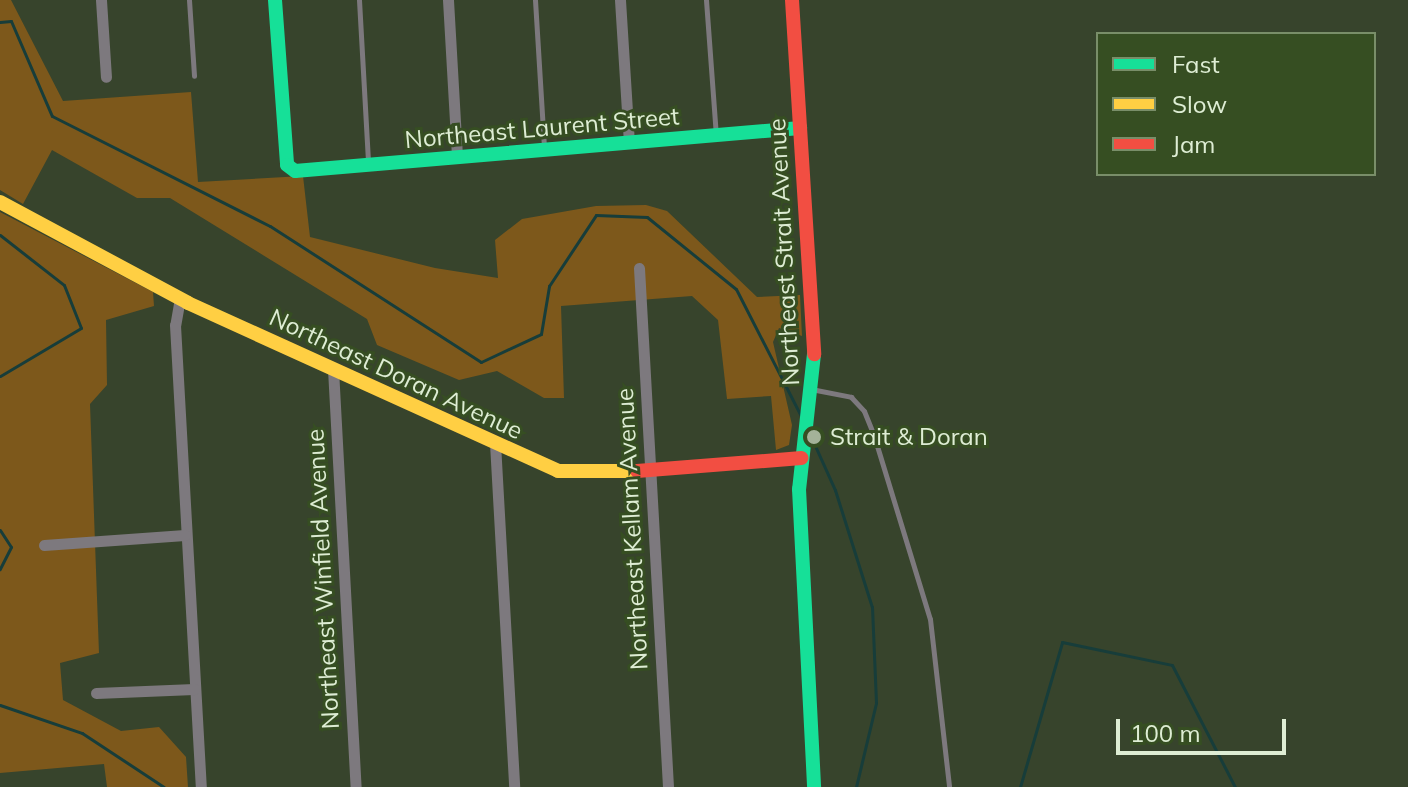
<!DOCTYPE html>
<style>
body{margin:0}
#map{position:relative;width:1408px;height:787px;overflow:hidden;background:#37442c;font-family:Mulish,sans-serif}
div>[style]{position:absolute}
.green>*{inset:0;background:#7d581b}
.stream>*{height:3px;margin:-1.5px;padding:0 1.5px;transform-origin:1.5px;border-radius:1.5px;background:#173d3a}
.lane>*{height:5px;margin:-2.5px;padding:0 2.5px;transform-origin:2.5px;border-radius:2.5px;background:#7d797e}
.street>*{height:11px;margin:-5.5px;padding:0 5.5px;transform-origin:5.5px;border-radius:5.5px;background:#7d797e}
.fast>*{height:14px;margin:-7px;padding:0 7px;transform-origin:7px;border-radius:7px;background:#16e098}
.slow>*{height:14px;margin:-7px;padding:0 7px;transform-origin:7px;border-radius:7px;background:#ffcf43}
.jam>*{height:14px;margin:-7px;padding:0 7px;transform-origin:7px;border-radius:7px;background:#f24e42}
.dots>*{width:22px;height:22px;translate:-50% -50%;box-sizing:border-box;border:4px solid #364e22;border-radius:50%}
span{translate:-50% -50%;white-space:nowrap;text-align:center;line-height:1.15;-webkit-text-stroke:6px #364e22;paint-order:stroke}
.street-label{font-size:24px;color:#deedd4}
.poi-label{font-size:24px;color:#deedd4}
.left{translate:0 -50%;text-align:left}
.legend{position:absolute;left:1096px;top:32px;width:280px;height:144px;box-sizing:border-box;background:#364e22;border:2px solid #798e69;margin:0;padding:10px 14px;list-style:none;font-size:24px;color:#deedd4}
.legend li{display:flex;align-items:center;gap:16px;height:40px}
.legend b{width:40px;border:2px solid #798e69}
.scale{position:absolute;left:1116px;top:719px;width:170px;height:36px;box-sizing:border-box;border:4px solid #deedd4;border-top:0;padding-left:10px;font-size:24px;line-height:28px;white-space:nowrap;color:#deedd4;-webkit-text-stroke:6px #364e22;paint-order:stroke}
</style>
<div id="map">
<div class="green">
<div style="clip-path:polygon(0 0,11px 0,63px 101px,191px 92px,198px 182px,303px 176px,310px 237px,435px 268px,498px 278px,495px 240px,522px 219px,596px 206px,646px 205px,667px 211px,757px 297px,800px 295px,802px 336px,779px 328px,773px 342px,792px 425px,789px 445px,776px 450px,771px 396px,727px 399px,718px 320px,692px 296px,561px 306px,564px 398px,544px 398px,497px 371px,459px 380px,377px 345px,367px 319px,170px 198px,137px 198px,52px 150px,23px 204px,0 190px)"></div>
<div style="clip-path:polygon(0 212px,153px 292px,154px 306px,106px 320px,107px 385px,90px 404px,99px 653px,60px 663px,63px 700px,121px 731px,159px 727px,186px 757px,188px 787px,107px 787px,104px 764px,0 773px)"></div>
</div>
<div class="stream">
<div style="left:0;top:22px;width:11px;rotate:-5deg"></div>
<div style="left:11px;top:21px;width:103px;rotate:66.7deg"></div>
<div style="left:52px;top:116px;width:244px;rotate:26.8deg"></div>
<div style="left:270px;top:226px;width:251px;rotate:32.8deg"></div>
<div style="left:481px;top:362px;width:66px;rotate:-25deg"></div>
<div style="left:541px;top:334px;width:49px;rotate:-80.5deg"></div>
<div style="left:549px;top:286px;width:85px;rotate:-56.5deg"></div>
<div style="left:596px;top:215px;width:51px;rotate:2.2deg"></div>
<div style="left:647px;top:217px;width:114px;rotate:39deg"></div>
<div style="left:736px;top:289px;width:145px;rotate:62.9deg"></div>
<div style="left:0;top:235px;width:81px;rotate:38deg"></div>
<div style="left:64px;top:285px;width:46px;rotate:68.4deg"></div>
<div style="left:81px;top:328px;width:94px;rotate:149.3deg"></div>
<div style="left:812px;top:439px;width:56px;rotate:65.7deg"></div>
<div style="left:835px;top:490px;width:123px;rotate:72.5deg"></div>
<div style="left:872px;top:607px;width:96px;rotate:87.6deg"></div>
<div style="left:876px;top:703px;width:86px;rotate:103.4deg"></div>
<div style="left:0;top:530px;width:20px;rotate:57deg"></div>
<div style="left:11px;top:547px;width:25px;rotate:117deg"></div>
<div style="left:0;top:705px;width:87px;rotate:18.9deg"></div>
<div style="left:82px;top:733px;width:98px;rotate:33.4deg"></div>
<div style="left:1020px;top:787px;width:151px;rotate:-73.8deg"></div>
<div style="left:1062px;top:642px;width:112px;rotate:11.8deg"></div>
<div style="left:1172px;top:665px;width:137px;rotate:62.7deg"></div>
</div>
<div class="lane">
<div style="left:189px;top:0;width:76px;rotate:86.2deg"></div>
<div style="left:359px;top:0;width:163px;rotate:86.8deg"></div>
<div style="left:535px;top:0;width:147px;rotate:86.5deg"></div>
<div style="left:706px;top:0;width:135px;rotate:85.8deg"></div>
<div style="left:816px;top:390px;width:36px;rotate:11deg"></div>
<div style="left:851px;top:397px;width:19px;rotate:47deg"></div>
<div style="left:864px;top:411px;width:27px;rotate:68deg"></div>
<div style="left:874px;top:436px;width:191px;rotate:73deg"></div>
<div style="left:930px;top:619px;width:169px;rotate:83.5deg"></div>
</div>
<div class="street">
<div style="left:101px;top:0;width:77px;rotate:86.3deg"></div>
<div style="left:448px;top:0;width:157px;rotate:86.7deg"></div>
<div style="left:620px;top:0;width:143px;rotate:86.4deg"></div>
<div style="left:639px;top:268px;width:520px;rotate:86.8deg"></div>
<div style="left:180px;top:298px;width:27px;rotate:100deg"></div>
<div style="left:175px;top:325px;width:463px;rotate:86.8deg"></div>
<div style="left:333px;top:369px;width:419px;rotate:86.9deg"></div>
<div style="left:495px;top:443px;width:345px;rotate:86.8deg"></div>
<div style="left:44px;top:545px;width:141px;rotate:-4.1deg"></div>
<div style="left:96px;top:693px;width:98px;rotate:-2.3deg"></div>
</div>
<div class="fast">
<div style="left:275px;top:0;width:165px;rotate:85.8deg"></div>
<div style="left:287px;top:165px;width:10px;rotate:37deg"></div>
<div style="left:295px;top:171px;width:507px;rotate:-4.87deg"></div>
<div style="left:814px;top:354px;width:136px;rotate:96.3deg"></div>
<div style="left:799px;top:489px;width:298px;rotate:87.1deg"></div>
</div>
<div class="slow">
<div style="left:0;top:202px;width:213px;rotate:28.2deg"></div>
<div style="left:188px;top:303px;width:406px;rotate:24.4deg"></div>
<div style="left:558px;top:471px;width:79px"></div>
</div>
<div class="jam">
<div style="left:792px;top:0;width:355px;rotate:86.4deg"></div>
<div style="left:637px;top:471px;width:165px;rotate:-4.5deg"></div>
</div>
<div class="dots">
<div style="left:814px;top:437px;background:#a4b299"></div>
</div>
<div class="street-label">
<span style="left:542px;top:128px;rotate:-5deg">Northeast Laurent Street</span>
<span style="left:784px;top:252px;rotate:-93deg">Northeast Strait Avenue</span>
<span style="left:396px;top:374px;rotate:25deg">Northeast Doran Avenue</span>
<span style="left:632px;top:529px;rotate:-93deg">Northeast Kellam Avenue</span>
<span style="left:323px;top:579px;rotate:-93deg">Northeast Winfield Avenue</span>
</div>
<div class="poi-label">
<span class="left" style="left:830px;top:437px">Strait &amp; Doran</span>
</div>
<ul class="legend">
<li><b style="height:10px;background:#16e098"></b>Fast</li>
<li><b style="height:10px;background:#ffcf43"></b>Slow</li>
<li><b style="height:10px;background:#f24e42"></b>Jam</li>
</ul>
<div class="scale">100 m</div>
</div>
